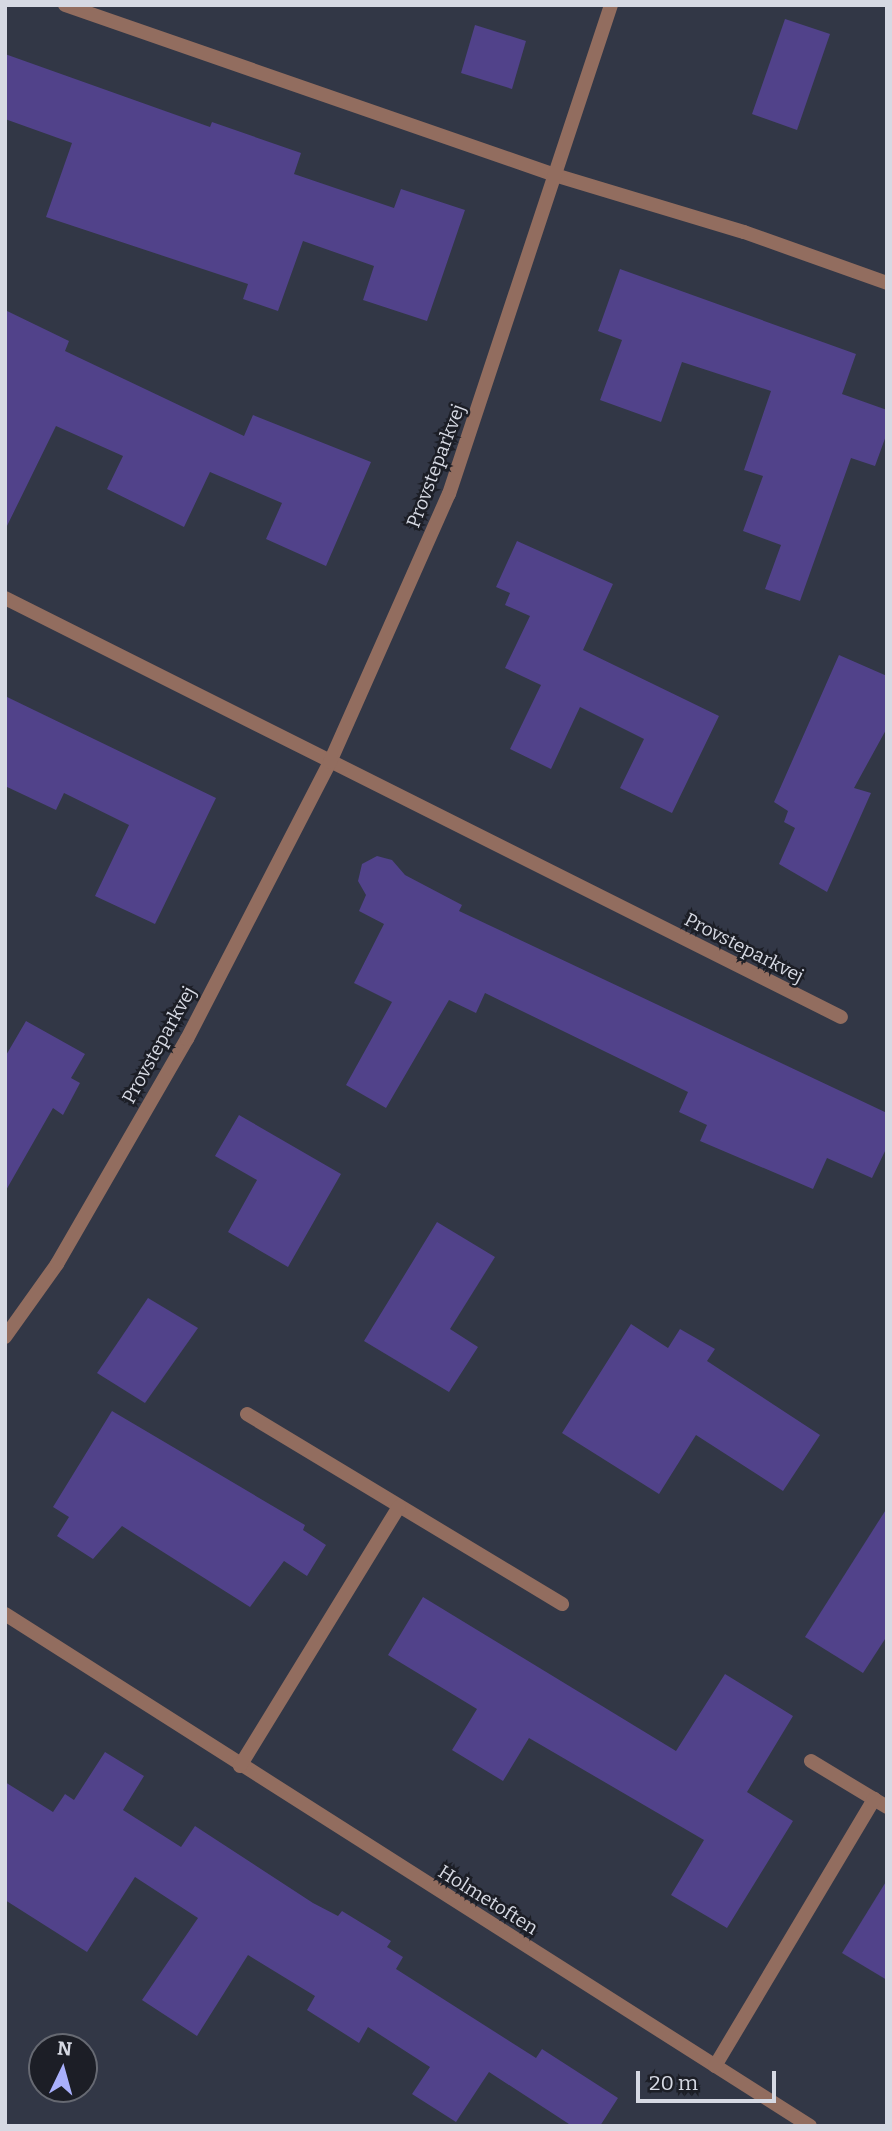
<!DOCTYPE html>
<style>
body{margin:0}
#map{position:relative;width:892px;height:2131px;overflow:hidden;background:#323746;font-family:Bitter,serif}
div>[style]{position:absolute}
.building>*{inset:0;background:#51428a}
.street>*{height:14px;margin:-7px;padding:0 7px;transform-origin:7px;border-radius:7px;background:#926d5f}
span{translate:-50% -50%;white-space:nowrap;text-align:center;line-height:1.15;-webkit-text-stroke:5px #1c1e26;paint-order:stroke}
.street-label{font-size:19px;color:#d6d9e3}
.frame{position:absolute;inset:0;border:7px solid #d6d9e3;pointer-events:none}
.north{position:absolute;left:28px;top:2033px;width:70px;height:70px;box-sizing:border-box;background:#1c1e26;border:2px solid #666972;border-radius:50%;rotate:5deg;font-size:19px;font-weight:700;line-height:28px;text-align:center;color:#d6d9e3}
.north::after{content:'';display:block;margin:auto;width:24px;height:32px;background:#a9b0fc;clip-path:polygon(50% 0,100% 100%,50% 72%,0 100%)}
.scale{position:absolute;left:636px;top:2071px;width:140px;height:32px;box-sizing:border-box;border:4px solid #d6d9e3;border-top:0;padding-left:9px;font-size:21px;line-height:24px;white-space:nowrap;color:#d6d9e3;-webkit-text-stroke:5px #1c1e26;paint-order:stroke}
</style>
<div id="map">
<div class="building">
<div style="clip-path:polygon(785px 19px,830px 34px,797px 130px,752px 114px)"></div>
<div style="clip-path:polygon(475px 25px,526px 41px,512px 89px,461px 73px)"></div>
<div style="clip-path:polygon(5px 54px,210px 127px,212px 122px,301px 153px,294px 174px,394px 208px,401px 189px,465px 210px,427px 321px,363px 300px,374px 266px,303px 241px,278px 311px,243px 299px,248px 284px,46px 217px,72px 143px,5px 119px)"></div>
<div style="clip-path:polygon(620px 269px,856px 354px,842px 394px,887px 410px,887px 433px,875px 466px,851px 458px,800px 601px,765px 589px,781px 545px,743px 531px,763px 476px,744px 470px,771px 391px,682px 362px,661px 422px,600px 400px,622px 340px,598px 331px)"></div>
<div style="clip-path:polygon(5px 310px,69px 341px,65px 351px,244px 436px,253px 415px,371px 462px,326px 566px,266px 539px,282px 503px,210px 472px,184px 527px,107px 489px,123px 456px,56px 426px,5px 530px)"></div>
<div style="clip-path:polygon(517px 541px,613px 584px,583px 650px,719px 716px,672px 813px,620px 788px,644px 739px,580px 707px,551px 769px,510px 749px,541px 685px,505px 668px,530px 616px,505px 605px,510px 593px,496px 587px)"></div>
<div style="clip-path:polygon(839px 655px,887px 676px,887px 728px,854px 788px,871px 793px,827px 892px,779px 864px,795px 828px,784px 822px,788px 811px,774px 802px)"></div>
<div style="clip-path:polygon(5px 696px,216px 798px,155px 924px,95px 896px,129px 825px,64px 793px,56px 810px,5px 786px)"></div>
<div style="clip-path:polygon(377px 856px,392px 860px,405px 875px,462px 905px,459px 911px,887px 1113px,887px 1147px,872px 1178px,827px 1158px,813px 1189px,700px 1141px,707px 1125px,679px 1112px,688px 1092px,485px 993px,476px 1013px,449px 1000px,386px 1108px,346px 1085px,392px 1002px,354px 983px,384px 924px,359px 911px,366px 895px,358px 881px,362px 864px)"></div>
<div style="clip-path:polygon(26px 1021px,85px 1054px,71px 1078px,80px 1083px,63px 1115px,53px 1108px,5px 1192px,5px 1057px)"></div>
<div style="clip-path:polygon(239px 1115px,341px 1174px,288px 1267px,228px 1232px,257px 1180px,215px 1156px)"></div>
<div style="clip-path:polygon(437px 1222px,495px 1257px,450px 1329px,478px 1347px,449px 1392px,364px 1341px)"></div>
<div style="clip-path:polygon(148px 1298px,198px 1328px,145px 1403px,97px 1373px)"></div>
<div style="clip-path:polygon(631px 1324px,668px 1348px,680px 1329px,715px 1349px,707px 1361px,820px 1435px,783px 1491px,696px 1435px,659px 1494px,562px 1433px)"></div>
<div style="clip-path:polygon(112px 1411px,305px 1525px,303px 1530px,326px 1545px,307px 1576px,284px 1561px,250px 1607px,122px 1526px,93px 1559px,57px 1536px,69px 1517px,53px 1507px)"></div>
<div style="clip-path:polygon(887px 1508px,887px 1636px,863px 1673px,805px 1637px)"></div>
<div style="clip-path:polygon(423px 1597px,676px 1751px,725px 1674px,793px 1716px,747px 1792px,793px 1821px,727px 1928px,671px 1895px,704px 1840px,529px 1738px,503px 1781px,452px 1750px,477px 1709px,388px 1655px)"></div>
<div style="clip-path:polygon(105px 1752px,144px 1776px,123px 1810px,181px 1847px,195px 1826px,313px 1903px,338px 1916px,342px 1911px,391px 1941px,387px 1947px,403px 1957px,396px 1969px,536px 2058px,542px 2049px,618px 2098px,600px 2126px,572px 2126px,489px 2072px,456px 2122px,412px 2094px,430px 2067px,368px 2027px,359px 2043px,307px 2010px,315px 1996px,248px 1955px,197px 2036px,142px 2000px,198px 1918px,135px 1877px,87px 1952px,5px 1900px,5px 1782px,53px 1812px,65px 1794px,74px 1800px)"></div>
<div style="clip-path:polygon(887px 1880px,887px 1980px,842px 1953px)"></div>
</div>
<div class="street">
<div style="left:65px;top:5px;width:522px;rotate:19.13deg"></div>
<div style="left:558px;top:176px;width:194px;rotate:16.8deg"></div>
<div style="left:744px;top:232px;width:152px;rotate:19.6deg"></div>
<div style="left:5px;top:598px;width:935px;rotate:26.62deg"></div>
<div style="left:5px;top:1337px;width:90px;rotate:-54.5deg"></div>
<div style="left:57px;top:1264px;width:260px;rotate:-60deg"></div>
<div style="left:187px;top:1039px;width:312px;rotate:-62.7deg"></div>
<div style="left:330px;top:762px;width:293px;rotate:-66.1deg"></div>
<div style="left:449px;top:494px;width:515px;rotate:-71.67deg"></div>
<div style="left:247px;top:1414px;width:368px;rotate:31.1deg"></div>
<div style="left:5px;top:1614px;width:954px;rotate:32.46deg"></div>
<div style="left:811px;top:1761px;width:89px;rotate:31.2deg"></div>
<div style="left:240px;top:1766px;width:304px;rotate:-58.5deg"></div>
<div style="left:715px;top:2066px;width:311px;rotate:-59.2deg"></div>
</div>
<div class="street-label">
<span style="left:436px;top:466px;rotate:-69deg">Provsteparkvej</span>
<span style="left:744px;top:948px;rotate:27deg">Provsteparkvej</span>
<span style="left:159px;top:1045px;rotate:-61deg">Provsteparkvej</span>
<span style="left:488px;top:1900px;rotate:32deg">Holmetoften</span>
</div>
<div class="frame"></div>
<div class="north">N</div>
<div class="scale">20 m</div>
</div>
